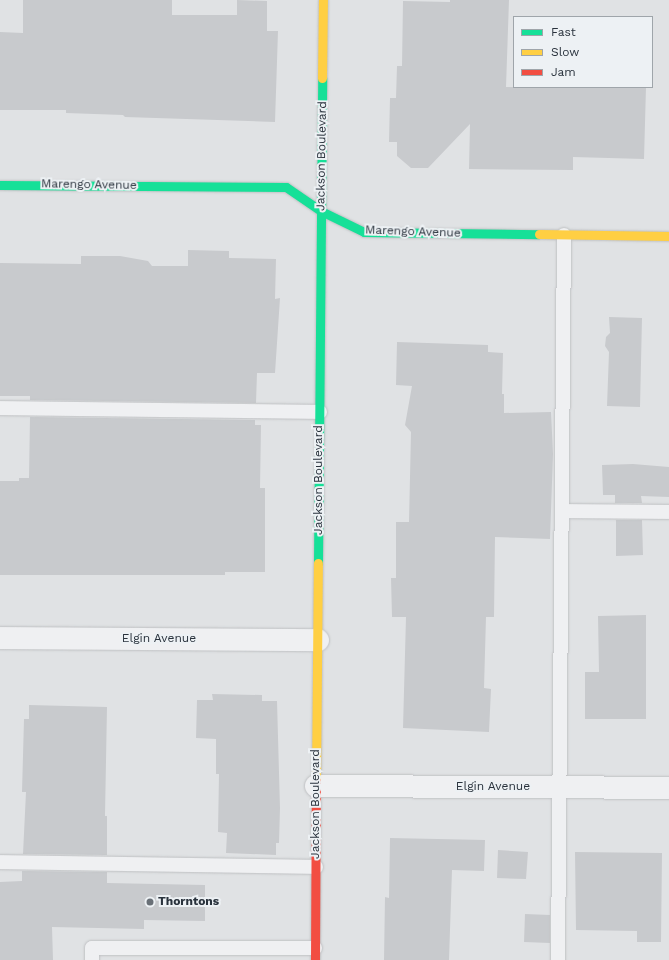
<!DOCTYPE html>
<style>
body{margin:0}
#map{position:relative;width:669px;height:960px;overflow:hidden;background:#e0e2e4;font-family:"Work Sans",sans-serif}
div>[style]{position:absolute}
.building>*{inset:0;background:#c8cacd}
.roads{filter:drop-shadow(0 0 1px #bec0c2) drop-shadow(0 0 1px #bec0c2)}
.lane>*{height:14px;margin:-7px;padding:0 7px;transform-origin:7px;border-radius:7px;background:#eff0f2}
.street>*{height:22px;margin:-11px;padding:0 11px;transform-origin:11px;border-radius:11px;background:#eff0f2}
.fast>*{height:9px;margin:-4.5px;padding:0 4.5px;transform-origin:4.5px;border-radius:4.5px;background:#16e098}
.slow>*{height:9px;margin:-4.5px;padding:0 4.5px;transform-origin:4.5px;border-radius:4.5px;background:#ffcf43}
.jam>*{height:9px;margin:-4.5px;padding:0 4.5px;transform-origin:4.5px;border-radius:4.5px;background:#f24e42}
.dots>*{width:11px;height:11px;translate:-50% -50%;box-sizing:border-box;border:2px solid #edf1f4;border-radius:50%}
span{translate:-50% -50%;white-space:nowrap;text-align:center;line-height:1.15;-webkit-text-stroke:4px #edf1f4;paint-order:stroke}
.street-label{font-size:12px;color:#29323c}
.poi-label{font-size:12px;color:#29323c;font-weight:700}
.left{translate:0 -50%;text-align:left}
.legend{position:absolute;left:513px;top:16px;width:140px;height:72px;box-sizing:border-box;background:#edf1f4;border:1px solid #9fa5aa;margin:0;padding:5px 7px;list-style:none;font-size:12px;color:#29323c}
.legend li{display:flex;align-items:center;gap:8px;height:20px}
.legend b{width:20px;border:1px solid #9fa5aa}
</style>
<div id="map">
<div class="building">
<div style="clip-path:polygon(23px 0,172px 0,172px 15px,237px 15px,237px 0,267px 1px,267px 31px,278px 31px,275px 122px,125px 117px,123px 115px,66px 113px,66px 110px,0 110px,0 32px,23px 33px)"></div>
<div style="clip-path:polygon(450px 0,509px 0,506px 87px,646px 87px,644px 159px,573px 157px,573px 170px,469px 169px,470px 124px,428px 168px,411px 168px,397px 156px,397px 142px,389px 142px,390px 98px,396px 98px,397px 66px,402px 66px,403px 1px,450px 2px)"></div>
<div style="clip-path:polygon(188px 250px,229px 251px,229px 258px,276px 259px,275px 299px,280px 298px,275px 373px,257px 373px,256px 403px,30px 400px,30px 396px,0 396px,0 263px,81px 264px,81px 256px,120px 256px,148px 261px,152px 266px,188px 266px)"></div>
<div style="clip-path:polygon(609px 317px,642px 318px,640px 407px,607px 406px,609px 352px,605px 346px,606px 337px,610px 333px)"></div>
<div style="clip-path:polygon(397px 342px,488px 345px,488px 352px,503px 353px,502px 394px,504px 394px,504px 413px,551px 412px,553px 454px,550px 539px,495px 537px,494px 617px,486px 617px,484px 688px,491px 689px,489px 732px,403px 728px,406px 617px,392px 617px,391px 578px,396px 578px,396px 522px,409px 522px,411px 432px,405px 425px,412px 386px,396px 385px)"></div>
<div style="clip-path:polygon(30px 417px,255px 420px,255px 425px,261px 425px,260px 488px,265px 488px,265px 572px,225px 572px,225px 575px,0 575px,0 481px,19px 481px,19px 478px,29px 478px)"></div>
<div style="clip-path:polygon(633px 464px,669px 467px,669px 497px,641px 496px,642px 503px,615px 503px,615px 495px,603px 495px,602px 465px)"></div>
<div style="clip-path:polygon(616px 520px,642px 520px,643px 555px,616px 556px)"></div>
<div style="clip-path:polygon(646px 615px,646px 719px,585px 719px,585px 672px,599px 672px,598px 616px)"></div>
<div style="clip-path:polygon(212px 694px,262px 695px,262px 701px,277px 701px,280px 808px,279px 843px,276px 843px,276px 855px,226px 853px,227px 833px,218px 832px,219px 774px,216px 774px,216px 739px,196px 738px,197px 700px,213px 700px)"></div>
<div style="clip-path:polygon(29px 705px,107px 707px,105px 816px,107px 816px,107px 855px,23px 854px,26px 792px,22px 792px,24px 719px,29px 719px)"></div>
<div style="clip-path:polygon(390px 838px,485px 840px,484px 871px,452px 870px,449px 960px,384px 960px,385px 897px,389px 898px)"></div>
<div style="clip-path:polygon(498px 850px,528px 852px,526px 879px,497px 878px)"></div>
<div style="clip-path:polygon(575px 852px,662px 853px,661px 942px,637px 942px,637px 931px,576px 930px)"></div>
<div style="clip-path:polygon(22px 871px,107px 872px,107px 883px,205px 885px,205px 921px,144px 920px,144px 929px,52px 927px,53px 960px,0 960px,0 882px,22px 881px)"></div>
<div style="clip-path:polygon(525px 914px,550px 915px,550px 943px,524px 942px)"></div>
</div>
<div class="roads">
<div class="lane">
<div style="left:0;top:408px;width:320px;rotate:0.7deg"></div>
<div style="left:562px;top:511px;width:107px;rotate:0.5deg"></div>
<div style="left:0;top:862px;width:316px;rotate:0.9deg"></div>
<div style="left:92px;top:960px;width:12px;rotate:-90deg"></div>
<div style="left:92px;top:948px;width:223px"></div>
<div style="left:558px;top:960px;width:725px;rotate:-89.53deg"></div>
</div>
<div class="street">
<div style="left:0;top:638px;width:318px;rotate:0.4deg"></div>
<div style="left:316px;top:786px;width:353px;rotate:0.3deg"></div>
</div>
<div class="fast">
<div style="left:0;top:185px;width:286px;rotate:0.4deg"></div>
<div style="left:286px;top:187px;width:42px;rotate:34.4deg"></div>
<div style="left:321px;top:211px;width:48px;rotate:26deg"></div>
<div style="left:364px;top:232px;width:175px;rotate:0.7deg"></div>
<div style="left:318px;top:563px;width:485px;rotate:-89.5deg"></div>
</div>
<div class="slow">
<div style="left:322px;top:78px;width:78px;rotate:-89.3deg"></div>
<div style="left:539px;top:234px;width:130px;rotate:0.9deg"></div>
<div style="left:316px;top:781px;width:218px;rotate:-89.5deg"></div>
</div>
<div class="jam">
<div style="left:315px;top:960px;width:179px;rotate:-89.7deg"></div>
</div>
</div>
<div class="dots">
<div style="left:150px;top:902px;background:#697077"></div>
</div>
<div class="street-label">
<span style="left:322px;top:156px;rotate:-89deg">Jackson Boulevard</span>
<span style="left:89px;top:185px;rotate:1deg">Marengo Avenue</span>
<span style="left:413px;top:232px;rotate:2deg">Marengo Avenue</span>
<span style="left:319px;top:480px;rotate:-90deg">Jackson Boulevard</span>
<span style="left:159px;top:639px">Elgin Avenue</span>
<span style="left:493px;top:787px">Elgin Avenue</span>
<span style="left:316px;top:804px;rotate:-90deg">Jackson Boulevard</span>
</div>
<div class="poi-label">
<span class="left" style="left:158px;top:902px">Thorntons</span>
</div>
<ul class="legend">
<li><b style="height:5px;background:#16e098"></b>Fast</li>
<li><b style="height:5px;background:#ffcf43"></b>Slow</li>
<li><b style="height:5px;background:#f24e42"></b>Jam</li>
</ul>
</div>
